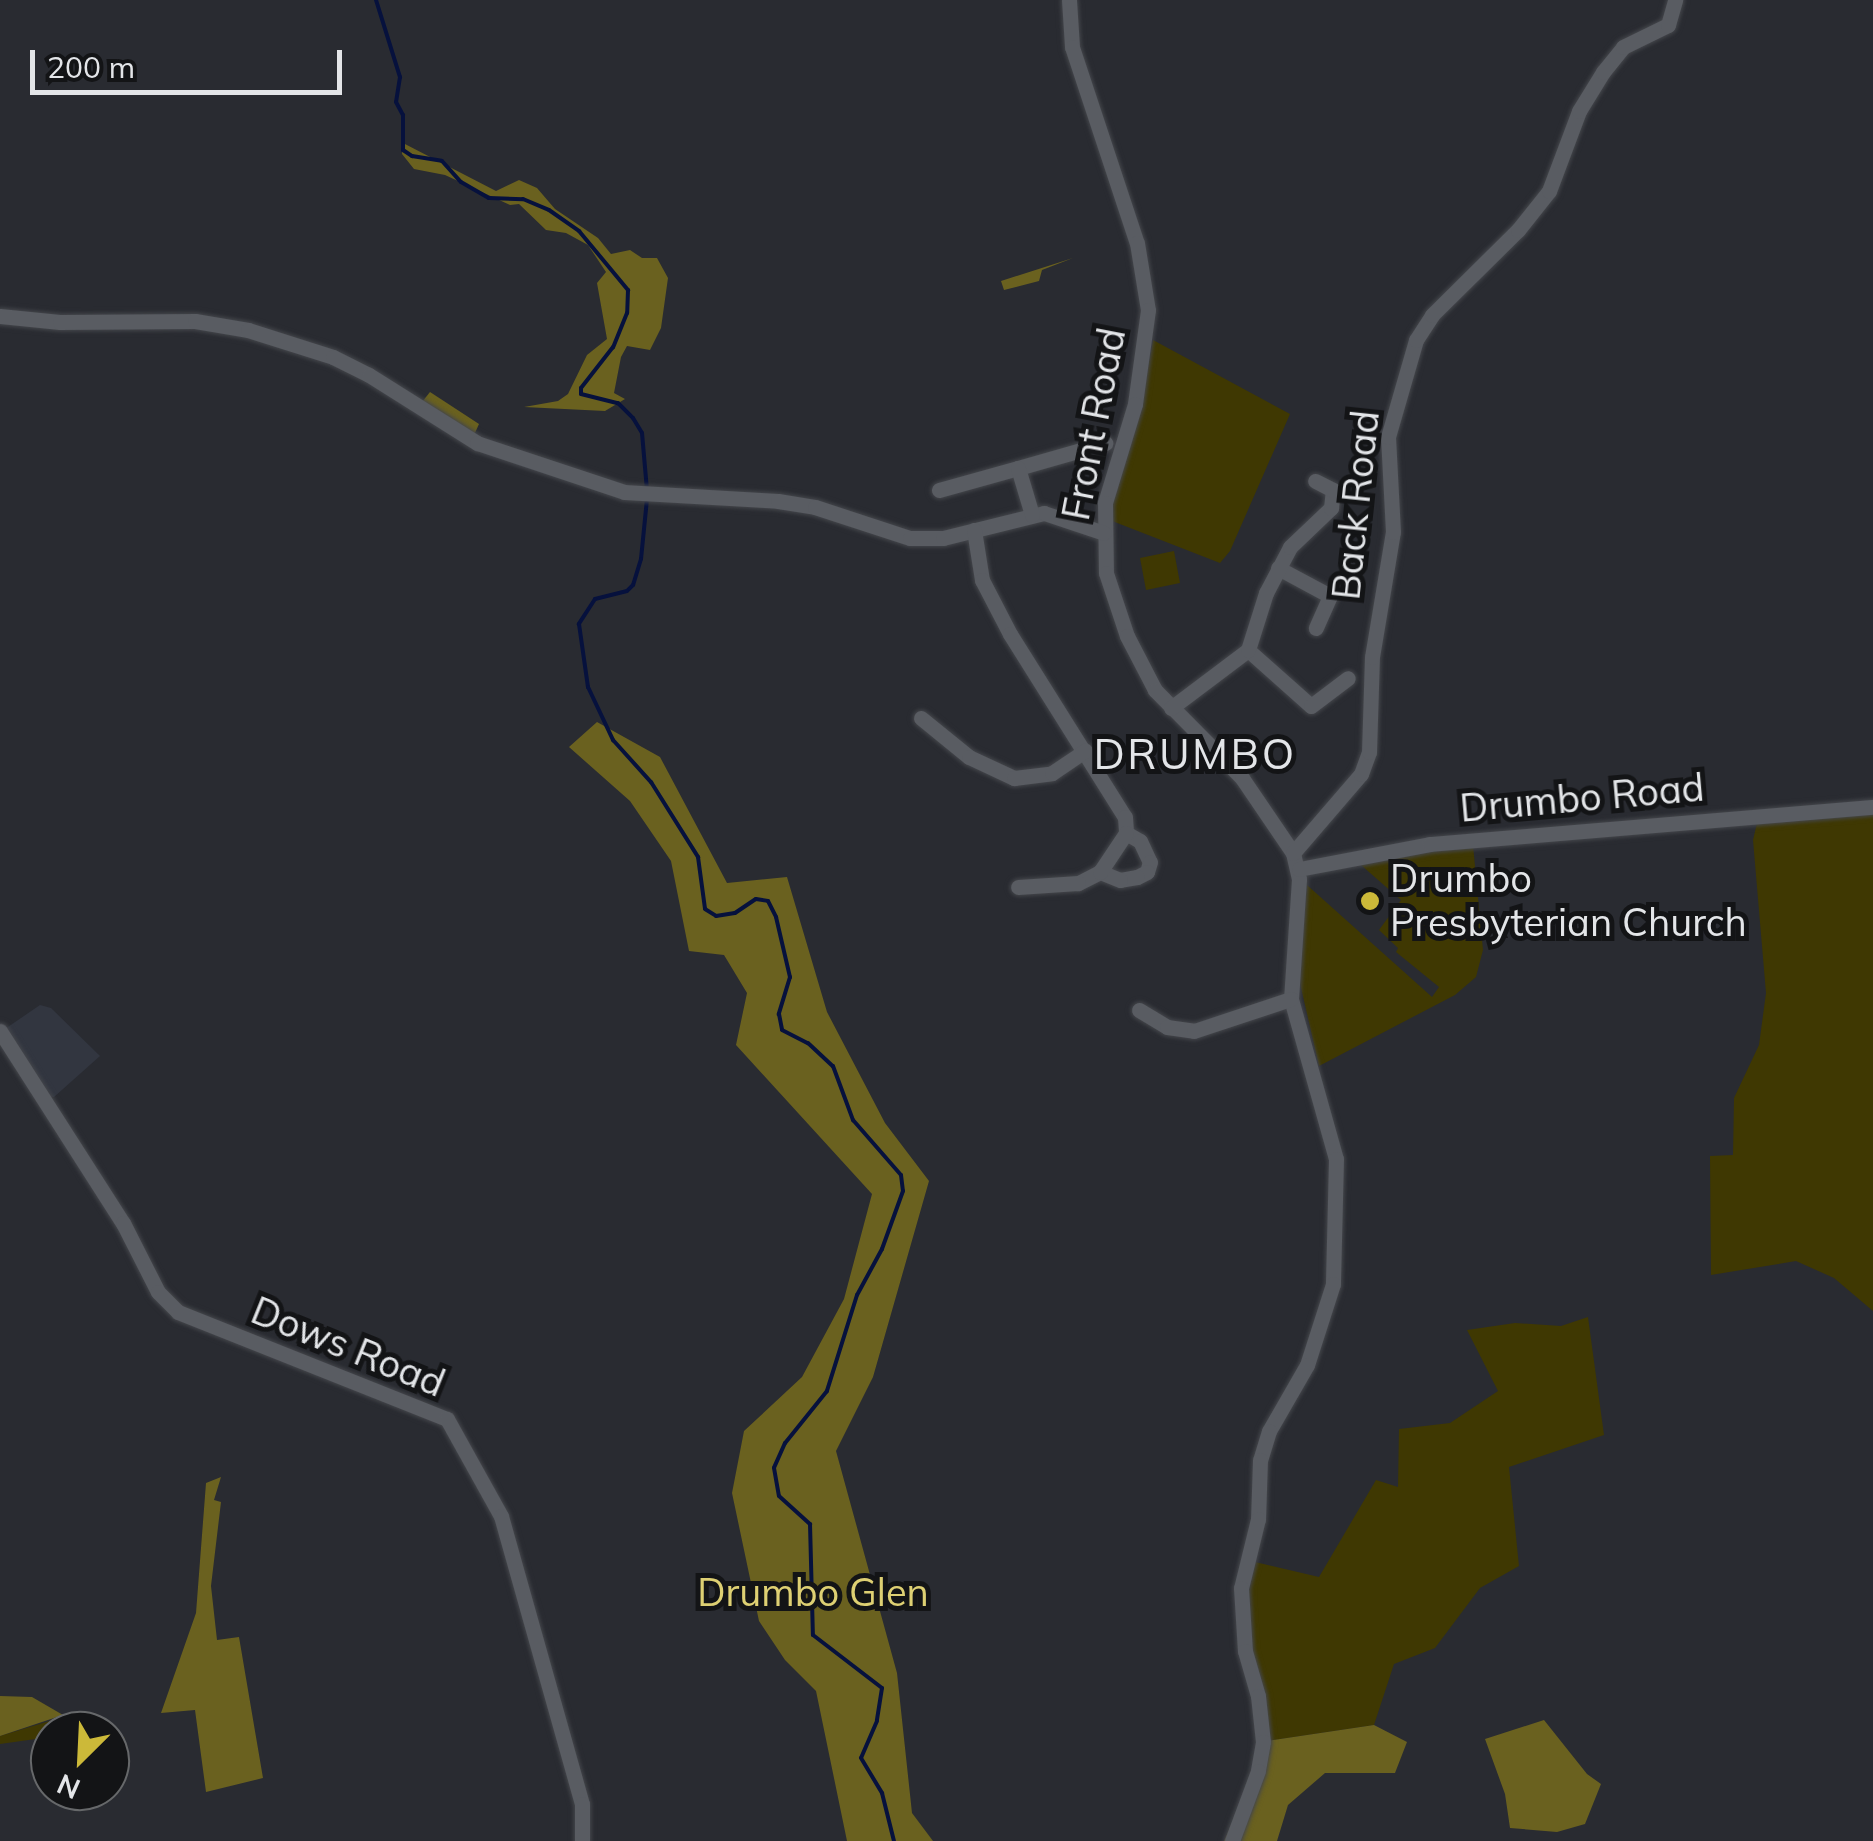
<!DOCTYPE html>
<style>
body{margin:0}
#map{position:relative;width:1873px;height:1841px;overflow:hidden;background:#292b31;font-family:Mulish,sans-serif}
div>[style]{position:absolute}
.built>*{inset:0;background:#323640}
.green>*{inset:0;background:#3f3802}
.forest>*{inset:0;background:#6a611f}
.stream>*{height:4px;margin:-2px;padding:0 2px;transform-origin:2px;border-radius:2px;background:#06113d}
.roads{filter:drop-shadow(0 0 2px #44464b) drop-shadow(0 0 2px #44464b)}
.minor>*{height:15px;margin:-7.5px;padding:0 7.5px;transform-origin:7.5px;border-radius:7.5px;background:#595c62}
.dots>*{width:28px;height:28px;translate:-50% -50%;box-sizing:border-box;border:5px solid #131416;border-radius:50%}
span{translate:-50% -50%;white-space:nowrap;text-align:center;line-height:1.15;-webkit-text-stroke:10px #131416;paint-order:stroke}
.street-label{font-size:38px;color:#e3e5e8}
.poi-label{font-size:38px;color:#e3e5e8}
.left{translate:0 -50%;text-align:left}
.park-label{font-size:38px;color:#ded073}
.quarter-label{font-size:42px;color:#e3e5e8;letter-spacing:2.5px}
.north{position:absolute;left:30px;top:1711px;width:100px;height:100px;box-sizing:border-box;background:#131416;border:2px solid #66686a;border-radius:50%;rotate:204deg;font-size:28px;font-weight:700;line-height:40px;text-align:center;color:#e3e5e8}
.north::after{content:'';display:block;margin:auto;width:35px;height:45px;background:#ccb939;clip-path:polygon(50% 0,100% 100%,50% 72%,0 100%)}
.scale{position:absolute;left:30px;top:50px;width:312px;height:45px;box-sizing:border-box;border:5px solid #e3e5e8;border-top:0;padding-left:12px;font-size:30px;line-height:35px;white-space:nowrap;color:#e3e5e8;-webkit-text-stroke:8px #131416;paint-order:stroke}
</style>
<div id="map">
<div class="built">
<div style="clip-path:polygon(40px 1005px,51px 1008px,100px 1056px,54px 1097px,46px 1097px,2px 1031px)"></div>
</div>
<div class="green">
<div style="clip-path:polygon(1153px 340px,1290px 414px,1230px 551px,1220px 563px,1107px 519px,1143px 396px)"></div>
<div style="clip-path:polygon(1174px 551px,1180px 583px,1146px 590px,1140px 558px)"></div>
<div style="clip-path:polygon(1873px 814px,1873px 1311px,1834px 1278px,1796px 1261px,1711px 1275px,1710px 1156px,1733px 1155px,1734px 1098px,1759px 1045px,1766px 993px,1753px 840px,1757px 823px)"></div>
<div style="clip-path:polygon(1473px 845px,1483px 950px,1476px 977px,1455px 995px,1319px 1066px,1299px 979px,1307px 885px,1432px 997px,1439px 987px,1396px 952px,1398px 948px,1379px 930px,1401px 900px,1353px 858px)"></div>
<div style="clip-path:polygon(1588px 1317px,1604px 1435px,1509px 1467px,1519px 1566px,1480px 1588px,1435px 1648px,1394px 1664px,1374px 1725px,1267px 1741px,1248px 1653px,1247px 1601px,1255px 1562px,1319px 1577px,1376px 1480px,1398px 1487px,1399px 1429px,1450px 1423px,1498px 1391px,1467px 1330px,1515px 1323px,1561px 1326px)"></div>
<div style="clip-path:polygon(76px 1713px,125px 1738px,116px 1745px,110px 1744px,110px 1731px,50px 1731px,50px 1737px,0 1744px,0 1736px)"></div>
</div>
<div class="forest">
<div style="clip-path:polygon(403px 143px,496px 191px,519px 180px,537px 188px,555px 209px,598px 238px,611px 254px,630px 250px,642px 258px,657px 258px,668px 278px,661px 328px,650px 350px,627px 346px,621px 357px,614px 393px,625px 399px,605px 411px,524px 407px,558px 401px,568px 394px,587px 355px,607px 339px,597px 283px,606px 272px,588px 245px,566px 233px,546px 230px,519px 204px,510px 205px,445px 175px,414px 169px,402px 154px)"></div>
<div style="clip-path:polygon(1073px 258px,1042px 270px,1039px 281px,1004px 290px,1001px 281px)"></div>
<div style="clip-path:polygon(430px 392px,479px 424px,474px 435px,422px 402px)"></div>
<div style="clip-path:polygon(597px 722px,660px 757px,727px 883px,787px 877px,827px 1012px,885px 1123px,929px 1181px,873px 1377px,836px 1451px,897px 1673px,912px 1813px,933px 1841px,847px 1841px,816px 1691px,785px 1660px,759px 1621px,732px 1493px,744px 1431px,802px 1377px,844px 1299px,872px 1194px,736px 1045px,747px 993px,724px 955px,689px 951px,671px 861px,630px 801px,569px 747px)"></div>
<div style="clip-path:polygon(221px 1477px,214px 1500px,221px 1502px,211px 1586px,217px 1640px,239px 1637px,263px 1778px,206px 1792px,195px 1710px,161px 1713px,196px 1613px,206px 1483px)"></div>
<div style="clip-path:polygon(0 1696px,32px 1697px,63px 1715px,0 1736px)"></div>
<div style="clip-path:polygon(1544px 1720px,1587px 1774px,1601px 1784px,1585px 1824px,1557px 1832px,1510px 1828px,1505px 1794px,1485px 1739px)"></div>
<div style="clip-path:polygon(1374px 1725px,1407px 1742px,1395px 1773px,1325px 1773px,1288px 1805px,1277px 1841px,1224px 1841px,1267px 1741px)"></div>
</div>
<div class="stream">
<div style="left:376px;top:0;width:81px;rotate:72.7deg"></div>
<div style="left:400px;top:77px;width:25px;rotate:99deg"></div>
<div style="left:396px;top:102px;width:15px;rotate:62deg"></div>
<div style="left:403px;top:115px;width:35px;rotate:90deg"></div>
<div style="left:403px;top:150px;width:11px;rotate:34deg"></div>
<div style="left:412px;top:156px;width:30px;rotate:9deg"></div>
<div style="left:442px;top:161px;width:28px;rotate:48deg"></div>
<div style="left:461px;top:182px;width:32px;rotate:30deg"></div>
<div style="left:489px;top:198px;width:34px;rotate:2deg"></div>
<div style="left:523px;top:199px;width:28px;rotate:23deg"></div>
<div style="left:549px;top:210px;width:37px;rotate:35deg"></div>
<div style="left:579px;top:231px;width:77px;rotate:50.3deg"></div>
<div style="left:628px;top:290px;width:23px;rotate:92deg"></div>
<div style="left:627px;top:313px;width:37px;rotate:112deg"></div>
<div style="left:613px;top:347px;width:52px;rotate:128deg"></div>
<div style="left:581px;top:388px;width:6px;rotate:90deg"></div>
<div style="left:581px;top:394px;width:38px;rotate:14deg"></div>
<div style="left:618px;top:403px;width:21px;rotate:45deg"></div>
<div style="left:633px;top:418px;width:17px;rotate:59deg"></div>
<div style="left:642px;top:433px;width:57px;rotate:85deg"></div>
<div style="left:647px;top:499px;width:60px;rotate:95.7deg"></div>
<div style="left:641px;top:559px;width:27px;rotate:107deg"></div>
<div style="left:633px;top:585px;width:8px;rotate:135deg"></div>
<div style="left:627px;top:591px;width:33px;rotate:166deg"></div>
<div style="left:595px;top:599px;width:30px;rotate:123deg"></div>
<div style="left:579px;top:624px;width:64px;rotate:81.9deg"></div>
<div style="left:588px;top:687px;width:59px;rotate:64.7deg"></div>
<div style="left:613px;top:740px;width:57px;rotate:47.9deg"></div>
<div style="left:651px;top:782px;width:89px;rotate:57.9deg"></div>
<div style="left:698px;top:857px;width:52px;rotate:82.3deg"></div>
<div style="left:705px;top:909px;width:13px;rotate:32deg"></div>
<div style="left:716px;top:916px;width:19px;rotate:-9deg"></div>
<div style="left:735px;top:913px;width:25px;rotate:-34deg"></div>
<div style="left:756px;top:899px;width:12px;rotate:9deg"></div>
<div style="left:768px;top:901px;width:18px;rotate:63deg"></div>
<div style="left:776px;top:917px;width:62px;rotate:76.9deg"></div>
<div style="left:790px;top:977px;width:39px;rotate:107deg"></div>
<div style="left:779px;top:1014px;width:16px;rotate:79deg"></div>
<div style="left:782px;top:1030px;width:29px;rotate:27deg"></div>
<div style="left:808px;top:1043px;width:34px;rotate:43deg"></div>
<div style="left:833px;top:1066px;width:58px;rotate:69.7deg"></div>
<div style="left:853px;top:1120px;width:73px;rotate:48.9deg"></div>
<div style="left:901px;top:1175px;width:16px;rotate:83deg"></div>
<div style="left:903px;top:1191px;width:62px;rotate:109.9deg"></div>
<div style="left:882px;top:1249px;width:52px;rotate:118.5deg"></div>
<div style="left:857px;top:1295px;width:101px;rotate:107.4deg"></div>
<div style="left:827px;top:1391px;width:67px;rotate:128.9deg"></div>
<div style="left:785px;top:1443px;width:27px;rotate:114deg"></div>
<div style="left:774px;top:1468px;width:28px;rotate:80deg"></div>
<div style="left:779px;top:1496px;width:42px;rotate:42.1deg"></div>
<div style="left:810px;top:1524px;width:111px;rotate:88.5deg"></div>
<div style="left:813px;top:1635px;width:87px;rotate:37.5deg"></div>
<div style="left:882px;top:1688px;width:33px;rotate:99deg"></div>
<div style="left:877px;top:1721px;width:40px;rotate:113.4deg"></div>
<div style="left:861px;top:1758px;width:41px;rotate:59deg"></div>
<div style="left:882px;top:1793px;width:49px;rotate:76deg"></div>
</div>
<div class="roads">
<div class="minor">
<div style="left:1069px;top:0;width:47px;rotate:86.3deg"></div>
<div style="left:1072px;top:47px;width:206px;rotate:71.7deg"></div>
<div style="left:1137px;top:243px;width:68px;rotate:80.7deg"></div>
<div style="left:1148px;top:310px;width:95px;rotate:97.9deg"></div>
<div style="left:1135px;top:404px;width:103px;rotate:106.9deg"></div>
<div style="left:1105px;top:503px;width:70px;rotate:89.2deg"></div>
<div style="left:1106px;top:573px;width:66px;rotate:71.6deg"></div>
<div style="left:1127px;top:636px;width:61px;rotate:62.6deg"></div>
<div style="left:1155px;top:690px;width:124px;rotate:45.3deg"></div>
<div style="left:1242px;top:778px;width:91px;rotate:55.8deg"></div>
<div style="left:1293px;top:853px;width:27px;rotate:77deg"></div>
<div style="left:1299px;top:879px;width:120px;rotate:93.8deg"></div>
<div style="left:1291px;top:999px;width:166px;rotate:74.3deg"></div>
<div style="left:1336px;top:1159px;width:125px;rotate:91.4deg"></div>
<div style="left:1333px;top:1284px;width:85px;rotate:107.8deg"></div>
<div style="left:1307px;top:1365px;width:76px;rotate:119.9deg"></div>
<div style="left:1269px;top:1431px;width:30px;rotate:107deg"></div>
<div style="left:1260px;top:1460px;width:59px;rotate:91.9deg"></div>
<div style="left:1258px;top:1519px;width:71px;rotate:103.8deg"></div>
<div style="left:1241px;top:1588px;width:63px;rotate:86.4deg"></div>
<div style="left:1245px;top:1651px;width:47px;rotate:73.9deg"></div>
<div style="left:1258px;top:1696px;width:46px;rotate:83.8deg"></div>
<div style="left:1263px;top:1742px;width:29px;rotate:100deg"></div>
<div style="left:1258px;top:1771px;width:75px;rotate:110.4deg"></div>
<div style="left:0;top:316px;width:60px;rotate:5.7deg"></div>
<div style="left:60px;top:322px;width:135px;rotate:-0.4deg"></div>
<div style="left:195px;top:321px;width:54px;rotate:9.6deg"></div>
<div style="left:248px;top:330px;width:89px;rotate:17.6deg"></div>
<div style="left:333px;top:357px;width:40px;rotate:26.6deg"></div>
<div style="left:369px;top:375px;width:128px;rotate:32.2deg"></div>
<div style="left:477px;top:443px;width:155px;rotate:18.4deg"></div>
<div style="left:624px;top:492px;width:154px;rotate:3.3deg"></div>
<div style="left:778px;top:501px;width:37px;rotate:9deg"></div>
<div style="left:815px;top:507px;width:100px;rotate:18.1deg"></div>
<div style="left:910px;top:538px;width:33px"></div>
<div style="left:943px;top:538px;width:104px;rotate:-13.9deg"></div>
<div style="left:1044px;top:513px;width:63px;rotate:18.4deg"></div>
<div style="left:1018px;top:468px;width:91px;rotate:-15.9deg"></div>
<div style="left:939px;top:490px;width:82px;rotate:-15.6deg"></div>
<div style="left:1018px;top:468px;width:49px;rotate:73.4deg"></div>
<div style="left:974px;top:530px;width:51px;rotate:80.9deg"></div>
<div style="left:982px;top:580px;width:61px;rotate:62.6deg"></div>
<div style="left:1010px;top:634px;width:216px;rotate:57.9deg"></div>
<div style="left:1125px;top:817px;width:16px;rotate:86deg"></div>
<div style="left:1126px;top:833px;width:16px;rotate:30deg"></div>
<div style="left:1140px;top:841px;width:23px;rotate:65deg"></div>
<div style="left:1150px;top:862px;width:10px;rotate:107deg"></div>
<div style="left:1147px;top:872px;width:11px;rotate:153deg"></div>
<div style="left:1137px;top:877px;width:17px;rotate:170deg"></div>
<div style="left:1120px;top:880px;width:22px;rotate:-158deg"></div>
<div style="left:1100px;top:872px;width:25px;rotate:153deg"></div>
<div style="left:1078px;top:883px;width:60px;rotate:176.2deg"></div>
<div style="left:1278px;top:568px;width:59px;rotate:28.3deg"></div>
<div style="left:1330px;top:596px;width:35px;rotate:114deg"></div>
<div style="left:1248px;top:650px;width:84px;rotate:41.6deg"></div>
<div style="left:1311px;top:706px;width:46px;rotate:-37.1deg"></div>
<div style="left:1171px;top:708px;width:96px;rotate:-37deg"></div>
<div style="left:1248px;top:650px;width:60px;rotate:-72.5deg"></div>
<div style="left:1266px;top:593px;width:52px;rotate:-62.4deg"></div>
<div style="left:1290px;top:547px;width:57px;rotate:-43.6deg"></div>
<div style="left:1331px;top:508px;width:18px;rotate:-84deg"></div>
<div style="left:1333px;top:490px;width:20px;rotate:-153deg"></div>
<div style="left:921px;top:718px;width:62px;rotate:39.1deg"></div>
<div style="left:969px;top:757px;width:50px;rotate:25deg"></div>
<div style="left:1014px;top:778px;width:38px;rotate:-7deg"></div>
<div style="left:1052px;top:773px;width:40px;rotate:-34deg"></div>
<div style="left:1293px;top:853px;width:104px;rotate:-49.3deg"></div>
<div style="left:1361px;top:774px;width:23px;rotate:-70deg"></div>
<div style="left:1369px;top:752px;width:95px;rotate:-88.2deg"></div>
<div style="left:1372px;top:657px;width:127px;rotate:-80.5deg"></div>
<div style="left:1393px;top:532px;width:95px;rotate:-93deg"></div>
<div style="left:1388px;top:437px;width:101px;rotate:-73.9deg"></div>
<div style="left:1416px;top:340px;width:30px;rotate:-57deg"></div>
<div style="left:1432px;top:315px;width:121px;rotate:-44.7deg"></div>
<div style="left:1518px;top:230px;width:50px;rotate:-51.5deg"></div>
<div style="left:1549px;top:191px;width:85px;rotate:-69.4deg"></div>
<div style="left:1579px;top:111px;width:46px;rotate:-58.4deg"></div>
<div style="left:1603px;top:72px;width:32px;rotate:-51deg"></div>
<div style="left:1623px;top:47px;width:50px;rotate:-26.1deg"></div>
<div style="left:1668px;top:25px;width:26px;rotate:-74deg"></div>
<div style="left:1299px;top:869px;width:133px;rotate:-10.8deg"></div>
<div style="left:1430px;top:844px;width:445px;rotate:-4.8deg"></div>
<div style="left:1100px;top:872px;width:47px;rotate:-56.3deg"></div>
<div style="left:1139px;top:1010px;width:33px;rotate:31deg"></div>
<div style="left:1167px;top:1027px;width:27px;rotate:8deg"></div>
<div style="left:1194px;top:1031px;width:102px;rotate:-18.3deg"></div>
<div style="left:0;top:1031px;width:228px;rotate:57.4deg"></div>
<div style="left:123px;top:1223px;width:77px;rotate:63.1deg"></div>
<div style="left:158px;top:1292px;width:28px;rotate:45deg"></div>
<div style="left:178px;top:1312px;width:289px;rotate:21.7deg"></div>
<div style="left:447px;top:1419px;width:111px;rotate:60.9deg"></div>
<div style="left:501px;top:1516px;width:299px;rotate:74.3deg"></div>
<div style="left:582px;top:1804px;width:37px;rotate:90deg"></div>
</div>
</div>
<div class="dots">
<div style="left:1370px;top:901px;background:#ccb939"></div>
</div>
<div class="street-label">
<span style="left:1094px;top:424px;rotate:-79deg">Front Road</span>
<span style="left:1356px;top:505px;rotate:-84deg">Back Road</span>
<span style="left:1582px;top:798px;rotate:-5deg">Drumbo Road</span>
<span style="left:348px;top:1347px;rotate:22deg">Dows Road</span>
</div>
<div class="poi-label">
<span class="left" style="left:1390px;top:901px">Drumbo<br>Presbyterian Church</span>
</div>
<div class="park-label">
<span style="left:813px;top:1593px">Drumbo Glen</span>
</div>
<div class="quarter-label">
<span style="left:1195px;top:754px">DRUMBO</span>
</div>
<div class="north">N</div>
<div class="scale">200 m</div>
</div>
